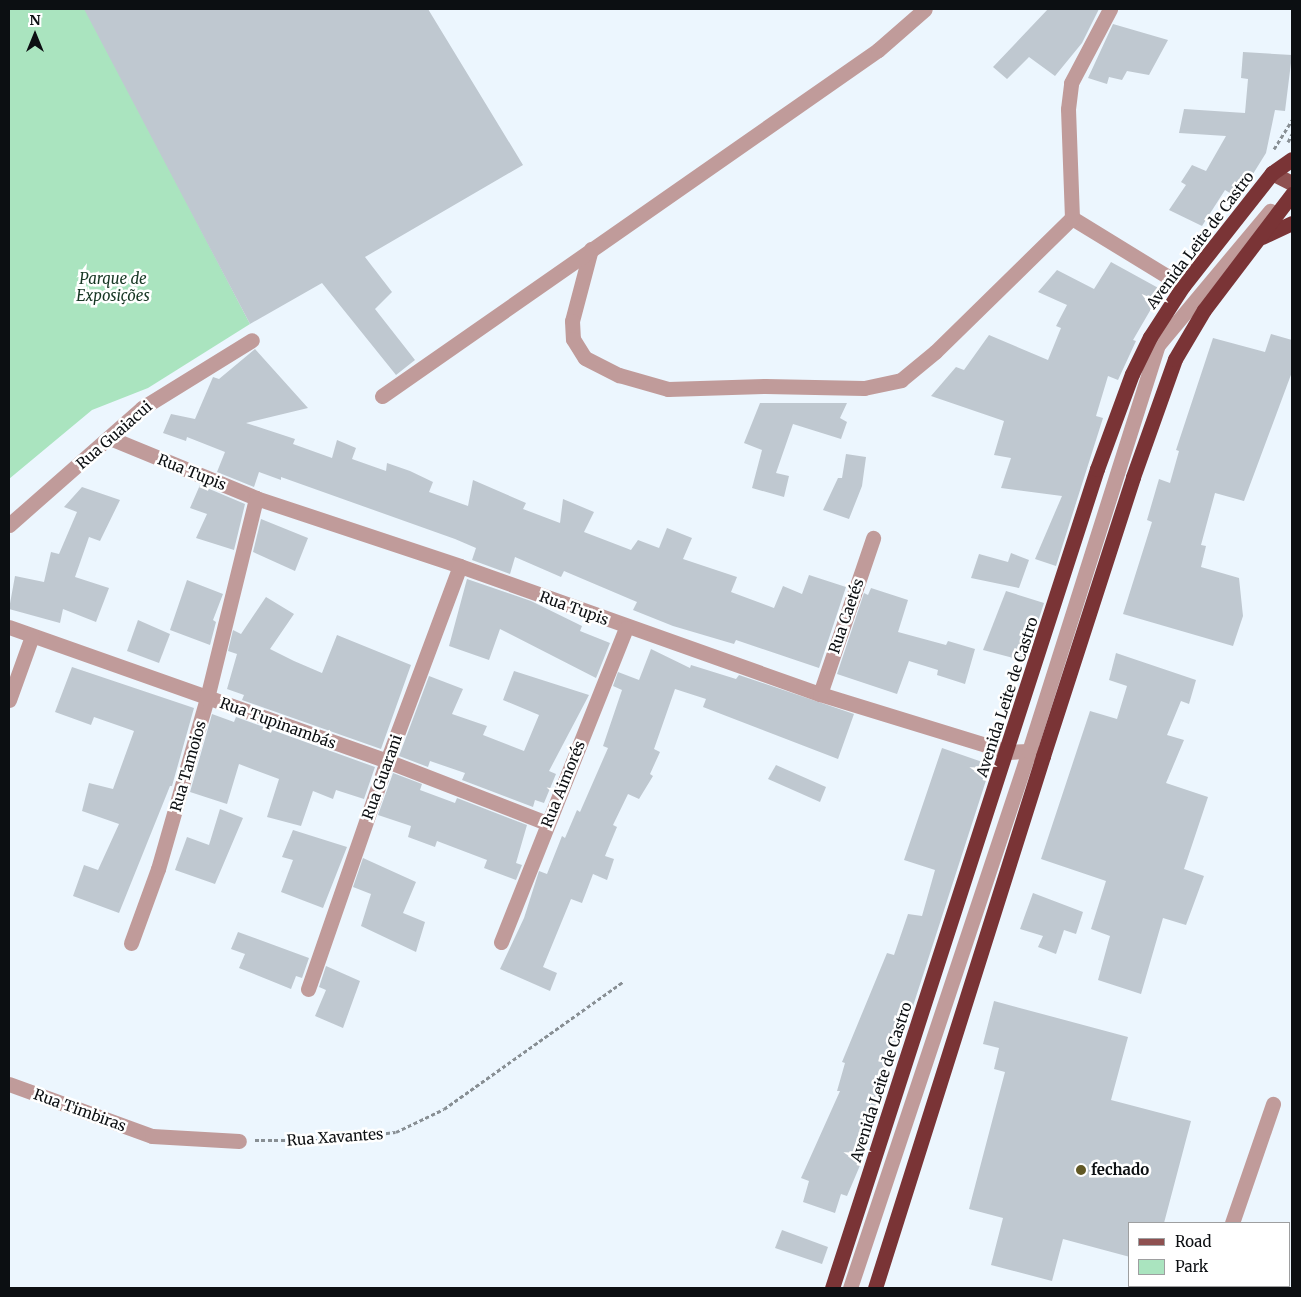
<!DOCTYPE html>
<meta charset="utf-8">
<style>
body{margin:0}
#map{position:relative;width:1301px;height:1297px;overflow:hidden;background:#ecf6fe;font-family:Merriweather,serif}
div>[style]{position:absolute}
.green>*{inset:0;background:#aae4bf}
.building>*{inset:0;background:#bfc8d0}
.path>*{height:3px;margin-top:-1.5px;transform-origin:0;background:repeating-linear-gradient(90deg,#888f94 0 4px,transparent 0 6.5px)}
.minor>*{height:15px;margin:-7.5px;padding:0 7.5px;transform-origin:7.5px;border-radius:7.5px;background:#c09b9a}
.major>*{height:15px;margin:-7.5px;padding:0 7.5px;transform-origin:7.5px;border-radius:7.5px;background:#8e5050}
.highway>*{height:15px;margin:-7.5px;padding:0 7.5px;transform-origin:7.5px;border-radius:7.5px;background:#7a3436}
.dots>*{width:14px;height:14px;translate:-50% -50%;box-sizing:border-box;border:2px solid #fff;border-radius:50%}
span{translate:-50% -50%;white-space:nowrap;text-align:center;line-height:1.15;-webkit-text-stroke:5px #fff;paint-order:stroke}
.street-label{font-size:15px;color:#0c0f12}
.park-label{font-size:15px;color:#173724;font-style:italic}
.poi-label{font-size:15px;color:#0c0f12;font-weight:700}
.left{translate:0 -50%;text-align:left}
.frame{position:absolute;inset:0;border:10px solid #0c0f12;pointer-events:none}
.legend{position:absolute;left:1128px;top:1222px;width:162px;height:65px;box-sizing:border-box;background:#fff;border:1px solid #9e9fa0;margin:0;padding:6px 9px;list-style:none;font-size:15px;color:#0c0f12}
.legend li{display:flex;align-items:center;gap:10px;height:25px}
.legend b{width:25px;border:1px solid #9e9fa0}
.north{position:absolute;left:10px;top:10px;width:50px;height:50px;-webkit-text-stroke:4px #fff;paint-order:stroke;rotate:0deg;font-size:14px;font-weight:700;line-height:20px;text-align:center;color:#0c0f12}
.north::after{content:'';display:block;margin:auto;width:18px;height:22px;background:#0c0f12;clip-path:polygon(50% 0,100% 100%,50% 72%,0 100%)}
</style>
<div id="map">
<div class="green">
<div style="clip-path:polygon(9px 9px,86px 9px,250px 324px,148px 388px,92px 410px,9px 479px)"></div>
</div>
<div class="building">
<div style="clip-path:polygon(84px 9px,428px 9px,523px 165px,365px 257px,392px 292px,375px 309px,415px 360px,396px 375px,322px 283px,250px 324px)"></div>
<div style="clip-path:polygon(1048px 9px,1099px 9px,1082px 43px,1055px 76px,1029px 57px,1007px 79px,993px 67px)"></div>
<div style="clip-path:polygon(1113px 24px,1168px 40px,1149px 75px,1127px 71px,1122px 80px,1109px 77px,1107px 84px,1088px 78px)"></div>
<div style="clip-path:polygon(1243px 52px,1292px 55px,1285px 111px,1275px 110px,1266px 153px,1238px 198px,1225px 190px,1202px 226px,1169px 210px,1186px 185px,1181px 182px,1192px 165px,1206px 171px,1226px 136px,1179px 133px,1184px 109px,1245px 113px,1248px 79px,1241px 78px)"></div>
<div style="clip-path:polygon(1111px 262px,1162px 290px,1133px 340px,1136px 341px,1118px 380px,1108px 376px,1096px 416px,1103px 418px,1056px 566px,1035px 559px,1062px 496px,1001px 488px,1011px 458px,994px 455px,1004px 421px,931px 396px,956px 367px,964px 370px,989px 335px,1048px 360px,1061px 328px,1056px 326px,1067px 305px,1038px 292px,1057px 270px,1094px 289px)"></div>
<div style="clip-path:polygon(1271px 334px,1292px 340px,1292px 372px,1244px 501px,1215px 493px,1201px 545px,1206px 546px,1201px 567px,1239px 578px,1243px 616px,1233px 646px,1123px 614px,1152px 522px,1147px 520px,1159px 479px,1170px 483px,1179px 451px,1176px 450px,1213px 338px,1265px 352px)"></div>
<div style="clip-path:polygon(255px 349px,308px 408px,246px 423px,295px 439px,293px 444px,332px 458px,337px 440px,356px 448px,352px 459px,386px 471px,387px 463px,410px 471px,433px 482px,429px 492px,468px 506px,473px 480px,526px 503px,523px 509px,560px 523px,563px 499px,594px 512px,584px 532px,631px 550px,638px 540px,659px 548px,667px 528px,692px 538px,683px 559px,737px 577px,731px 592px,774px 608px,783px 586px,802px 594px,809px 575px,846px 587px,819px 668px,736px 640px,734px 644px,673px 626px,633px 610px,637px 602px,564px 571px,561px 577px,515px 557px,510px 574px,472px 560px,476px 548px,455px 539px,281px 477px,281px 480px,259px 472px,254px 487px,217px 472px,225px 452px,187px 437px,186px 441px,163px 433px,171px 414px,195px 419px,213px 377px,219px 379px)"></div>
<div style="clip-path:polygon(760px 403px,847px 403px,840px 418px,847px 422px,841px 439px,793px 424px,776px 473px,789px 476px,784px 497px,752px 488px,762px 450px,744px 443px)"></div>
<div style="clip-path:polygon(846px 454px,866px 457px,862px 486px,849px 519px,823px 510px,838px 478px,842px 478px)"></div>
<div style="clip-path:polygon(200px 485px,245px 504px,234px 550px,196px 538px,207px 514px,190px 508px)"></div>
<div style="clip-path:polygon(82px 487px,120px 500px,100px 541px,89px 537px,75px 577px,109px 588px,96px 622px,63px 609px,60px 623px,9px 609px,15px 576px,44px 582px,51px 552px,59px 554px,77px 512px,64px 507px)"></div>
<div style="clip-path:polygon(261px 519px,308px 538px,295px 571px,253px 552px)"></div>
<div style="clip-path:polygon(1011px 553px,1029px 560px,1019px 588px,971px 578px,979px 554px,1008px 562px)"></div>
<div style="clip-path:polygon(467px 579px,531px 601px,582px 626px,580px 631px,610px 643px,596px 678px,500px 629px,489px 660px,449px 646px)"></div>
<div style="clip-path:polygon(187px 580px,223px 594px,213px 620px,216px 622px,210px 645px,170px 630px)"></div>
<div style="clip-path:polygon(871px 588px,908px 600px,898px 632px,946px 645px,948px 641px,975px 649px,965px 684px,937px 675px,938px 670px,909px 661px,897px 694px,837px 674px,864px 593px,868px 595px)"></div>
<div style="clip-path:polygon(1006px 591px,1044px 603px,1025px 661px,983px 650px)"></div>
<div style="clip-path:polygon(266px 597px,294px 614px,270px 649px,294px 661px,322px 673px,337px 635px,411px 665px,381px 749px,242px 700px,244px 695px,227px 689px,237px 654px,228px 651px,233px 630px,241px 634px)"></div>
<div style="clip-path:polygon(138px 620px,170px 634px,159px 663px,127px 651px)"></div>
<div style="clip-path:polygon(651px 649px,690px 668px,691px 665px,736px 679px,739px 675px,854px 714px,838px 759px,703px 707px,706px 699px,675px 689px,654px 749px,660px 752px,650px 774px,653px 776px,639px 799px,628px 794px,613px 825px,617px 827px,605px 856px,614px 859px,607px 880px,593px 874px,582px 903px,571px 899px,543px 967px,557px 973px,550px 991px,500px 969px,524px 918px,539px 871px,547px 874px,562px 836px,565px 838px,577px 810px,580px 812px,608px 748px,603px 746px,622px 690px,613px 686px,618px 672px,639px 680px)"></div>
<div style="clip-path:polygon(1116px 653px,1196px 680px,1189px 704px,1181px 701px,1167px 735px,1184px 740px,1166px 783px,1208px 797px,1184px 869px,1204px 876px,1186px 925px,1163px 918px,1141px 994px,1098px 980px,1110px 936px,1091px 929px,1106px 881px,1041px 859px,1090px 711px,1117px 719px,1127px 686px,1109px 680px)"></div>
<div style="clip-path:polygon(72px 667px,194px 708px,172px 786px,170px 786px,119px 913px,73px 896px,84px 865px,98px 870px,119px 824px,82px 811px,89px 783px,113px 789px,134px 731px,94px 717px,91px 725px,55px 712px)"></div>
<div style="clip-path:polygon(514px 671px,589px 695px,549px 771px,556px 774px,544px 803px,535px 800px,533px 807px,462px 780px,465px 773px,430px 761px,428px 767px,399px 756px,429px 676px,463px 689px,452px 714px,487px 726px,483px 735px,524px 751px,539px 715px,503px 700px)"></div>
<div style="clip-path:polygon(212px 714px,234px 722px,236px 717px,375px 767px,364px 799px,336px 790px,333px 799px,313px 791px,301px 826px,267px 817px,279px 779px,239px 764px,227px 804px,190px 792px)"></div>
<div style="clip-path:polygon(942px 748px,991px 765px,913px 1006px,875px 1102px,879px 1103px,863px 1144px,867px 1149px,847px 1196px,841px 1194px,835px 1213px,803px 1202px,809px 1181px,801px 1178px,840px 1091px,837px 1091px,845px 1063px,842px 1062px,887px 953px,894px 955px,908px 914px,922px 916px,935px 870px,904px 860px)"></div>
<div style="clip-path:polygon(776px 765px,826px 787px,820px 802px,768px 779px)"></div>
<div style="clip-path:polygon(393px 773px,422px 784px,420px 790px,455px 803px,457px 798px,527px 825px,516px 863px,522px 865px,516px 880px,484px 868px,487px 860px,437px 841px,435px 847px,408px 837px,411px 826px,378px 815px)"></div>
<div style="clip-path:polygon(220px 809px,243px 818px,215px 884px,175px 870px,187px 837px,209px 845px)"></div>
<div style="clip-path:polygon(293px 830px,347px 847px,323px 908px,281px 892px,293px 860px,282px 857px)"></div>
<div style="clip-path:polygon(363px 858px,416px 882px,403px 913px,425px 922px,416px 952px,361px 926px,371px 894px,353px 887px)"></div>
<div style="clip-path:polygon(1033px 893px,1083px 912px,1076px 934px,1064px 930px,1056px 954px,1038px 947px,1043px 936px,1020px 929px)"></div>
<div style="clip-path:polygon(238px 932px,309px 958px,302px 978px,296px 976px,291px 989px,239px 968px,245px 954px,231px 949px)"></div>
<div style="clip-path:polygon(326px 966px,360px 981px,343px 1028px,315px 1016px,326px 990px,319px 987px)"></div>
<div style="clip-path:polygon(994px 1001px,1128px 1037px,1111px 1100px,1191px 1121px,1164px 1223px,1130px 1223px,1130px 1257px,1063px 1239px,1052px 1281px,991px 1265px,1003px 1218px,969px 1209px,1005px 1072px,994px 1069px,999px 1048px,983px 1044px)"></div>
<div style="clip-path:polygon(782px 1230px,828px 1247px,822px 1264px,775px 1248px)"></div>
</div>
<div class="path">
<div style="left:1288px;top:142px;width:9px;rotate:-63deg"></div>
<div style="left:1274px;top:149px;width:34px;rotate:-58deg"></div>
<div style="left:255px;top:1140px;width:73px"></div>
<div style="left:328px;top:1140px;width:68px;rotate:-6.7deg"></div>
<div style="left:396px;top:1132px;width:53px;rotate:-25.6deg"></div>
<div style="left:444px;top:1109px;width:219px;rotate:-35.4deg"></div>
</div>
<div class="minor">
<div style="left:1072px;top:218px;width:130px;rotate:31.5deg"></div>
<div style="left:591px;top:249px;width:74px;rotate:104.8deg"></div>
<div style="left:572px;top:321px;width:18px;rotate:87deg"></div>
<div style="left:573px;top:339px;width:22px;rotate:58deg"></div>
<div style="left:585px;top:358px;width:38px;rotate:27deg"></div>
<div style="left:619px;top:375px;width:51px;rotate:15.9deg"></div>
<div style="left:668px;top:389px;width:97px;rotate:-1.8deg"></div>
<div style="left:765px;top:386px;width:99px;rotate:1.2deg"></div>
<div style="left:864px;top:388px;width:38px;rotate:-12deg"></div>
<div style="left:901px;top:380px;width:44px;rotate:-39.5deg"></div>
<div style="left:935px;top:352px;width:192px;rotate:-44.4deg"></div>
<div style="left:1072px;top:218px;width:109px;rotate:-92.1deg"></div>
<div style="left:1068px;top:109px;width:26px;rotate:-83deg"></div>
<div style="left:1071px;top:83px;width:84px;rotate:-62.2deg"></div>
<div style="left:382px;top:396px;width:605px;rotate:-34.9deg"></div>
<div style="left:878px;top:50px;width:62px;rotate:-41.1deg"></div>
<div style="left:110px;top:438px;width:158px;rotate:22.3deg"></div>
<div style="left:256px;top:498px;width:215px;rotate:18.4deg"></div>
<div style="left:460px;top:566px;width:382px;rotate:19.6deg"></div>
<div style="left:820px;top:694px;width:197px;rotate:17.1deg"></div>
<div style="left:1008px;top:752px;width:21px;rotate:-3deg"></div>
<div style="left:1029px;top:751px;width:9px;rotate:21deg"></div>
<div style="left:9px;top:525px;width:177px;rotate:-41.3deg"></div>
<div style="left:142px;top:408px;width:129px;rotate:-31.7deg"></div>
<div style="left:9px;top:627px;width:401px;rotate:19.5deg"></div>
<div style="left:387px;top:761px;width:172px;rotate:21.2deg"></div>
<div style="left:820px;top:694px;width:165px;rotate:-71.2deg"></div>
<div style="left:9px;top:700px;width:68px;rotate:-70.2deg"></div>
<div style="left:501px;top:942px;width:338px;rotate:-68.3deg"></div>
<div style="left:131px;top:943px;width:79px;rotate:-70deg"></div>
<div style="left:158px;top:869px;width:178px;rotate:-74deg"></div>
<div style="left:207px;top:698px;width:206px;rotate:-76.2deg"></div>
<div style="left:308px;top:989px;width:241px;rotate:-70.9deg"></div>
<div style="left:387px;top:761px;width:208px;rotate:-69.5deg"></div>
<div style="left:9px;top:1084px;width:152px;rotate:20deg"></div>
<div style="left:152px;top:1136px;width:87px;rotate:3.3deg"></div>
<div style="left:1232px;top:1223px;width:126px;rotate:-71deg"></div>
<div style="left:850px;top:1288px;width:566px;rotate:-71.57deg"></div>
<div style="left:1029px;top:751px;width:426px;rotate:-72.4deg"></div>
<div style="left:1158px;top:345px;width:175px;rotate:-50.1deg"></div>
<div style="left:1210px;top:1288px;width:2px;rotate:-63deg"></div>
</div>
<div class="major">
<div style="left:1272px;top:173px;width:22px;rotate:27deg"></div>
</div>
<div class="highway">
<div style="left:1262px;top:237px;width:33px;rotate:-25deg"></div>
<div style="left:832px;top:1288px;width:861px;rotate:-72.07deg"></div>
<div style="left:1097px;top:469px;width:101px;rotate:-69.8deg"></div>
<div style="left:1132px;top:374px;width:41px;rotate:-64.1deg"></div>
<div style="left:1150px;top:337px;width:61px;rotate:-57.1deg"></div>
<div style="left:1183px;top:286px;width:144px;rotate:-51.8deg"></div>
<div style="left:1272px;top:173px;width:24px;rotate:-35deg"></div>
<div style="left:875px;top:1288px;width:558px;rotate:-72.47deg"></div>
<div style="left:1043px;top:756px;width:293px;rotate:-72.1deg"></div>
<div style="left:1133px;top:477px;width:125px;rotate:-70.4deg"></div>
<div style="left:1175px;top:359px;width:57px;rotate:-59.4deg"></div>
<div style="left:1204px;top:310px;width:146px;rotate:-52.8deg"></div>
</div>
<div class="dots">
<div style="left:1081px;top:1170px;background:#615824"></div>
</div>
<div class="street-label">
<span style="left:1200px;top:240px;rotate:-53deg">Avenida Leite de Castro</span>
<span style="left:114px;top:435px;rotate:-41deg">Rua Guaiacui</span>
<span style="left:192px;top:472px;rotate:22deg">Rua Tupis</span>
<span style="left:574px;top:608px;rotate:20deg">Rua Tupis</span>
<span style="left:846px;top:616px;rotate:-71deg">Rua Caetés</span>
<span style="left:1007px;top:697px;rotate:-72deg">Avenida Leite de Castro</span>
<span style="left:278px;top:723px;rotate:20deg">Rua Tupinambás</span>
<span style="left:188px;top:766px;rotate:-74deg">Rua Tamoios</span>
<span style="left:382px;top:777px;rotate:-70deg">Rua Guarani</span>
<span style="left:563px;top:784px;rotate:-68deg">Rua Aimorés</span>
<span style="left:881px;top:1082px;rotate:-72deg">Avenida Leite de Castro</span>
<span style="left:80px;top:1110px;rotate:20deg">Rua Timbiras</span>
<span style="left:335px;top:1137px;rotate:-4deg">Rua Xavantes</span>
</div>
<div class="park-label">
<span style="left:113px;top:287px">Parque de<br>Exposições</span>
</div>
<div class="poi-label">
<span class="left" style="left:1091px;top:1170px">fechado</span>
</div>
<div class="frame"></div>
<ul class="legend">
<li><b style="height:6px;background:#8e5050"></b>Road</li>
<li><b style="height:14px;background:#aae4bf"></b>Park</li>
</ul>
<div class="north">N</div>
</div>
